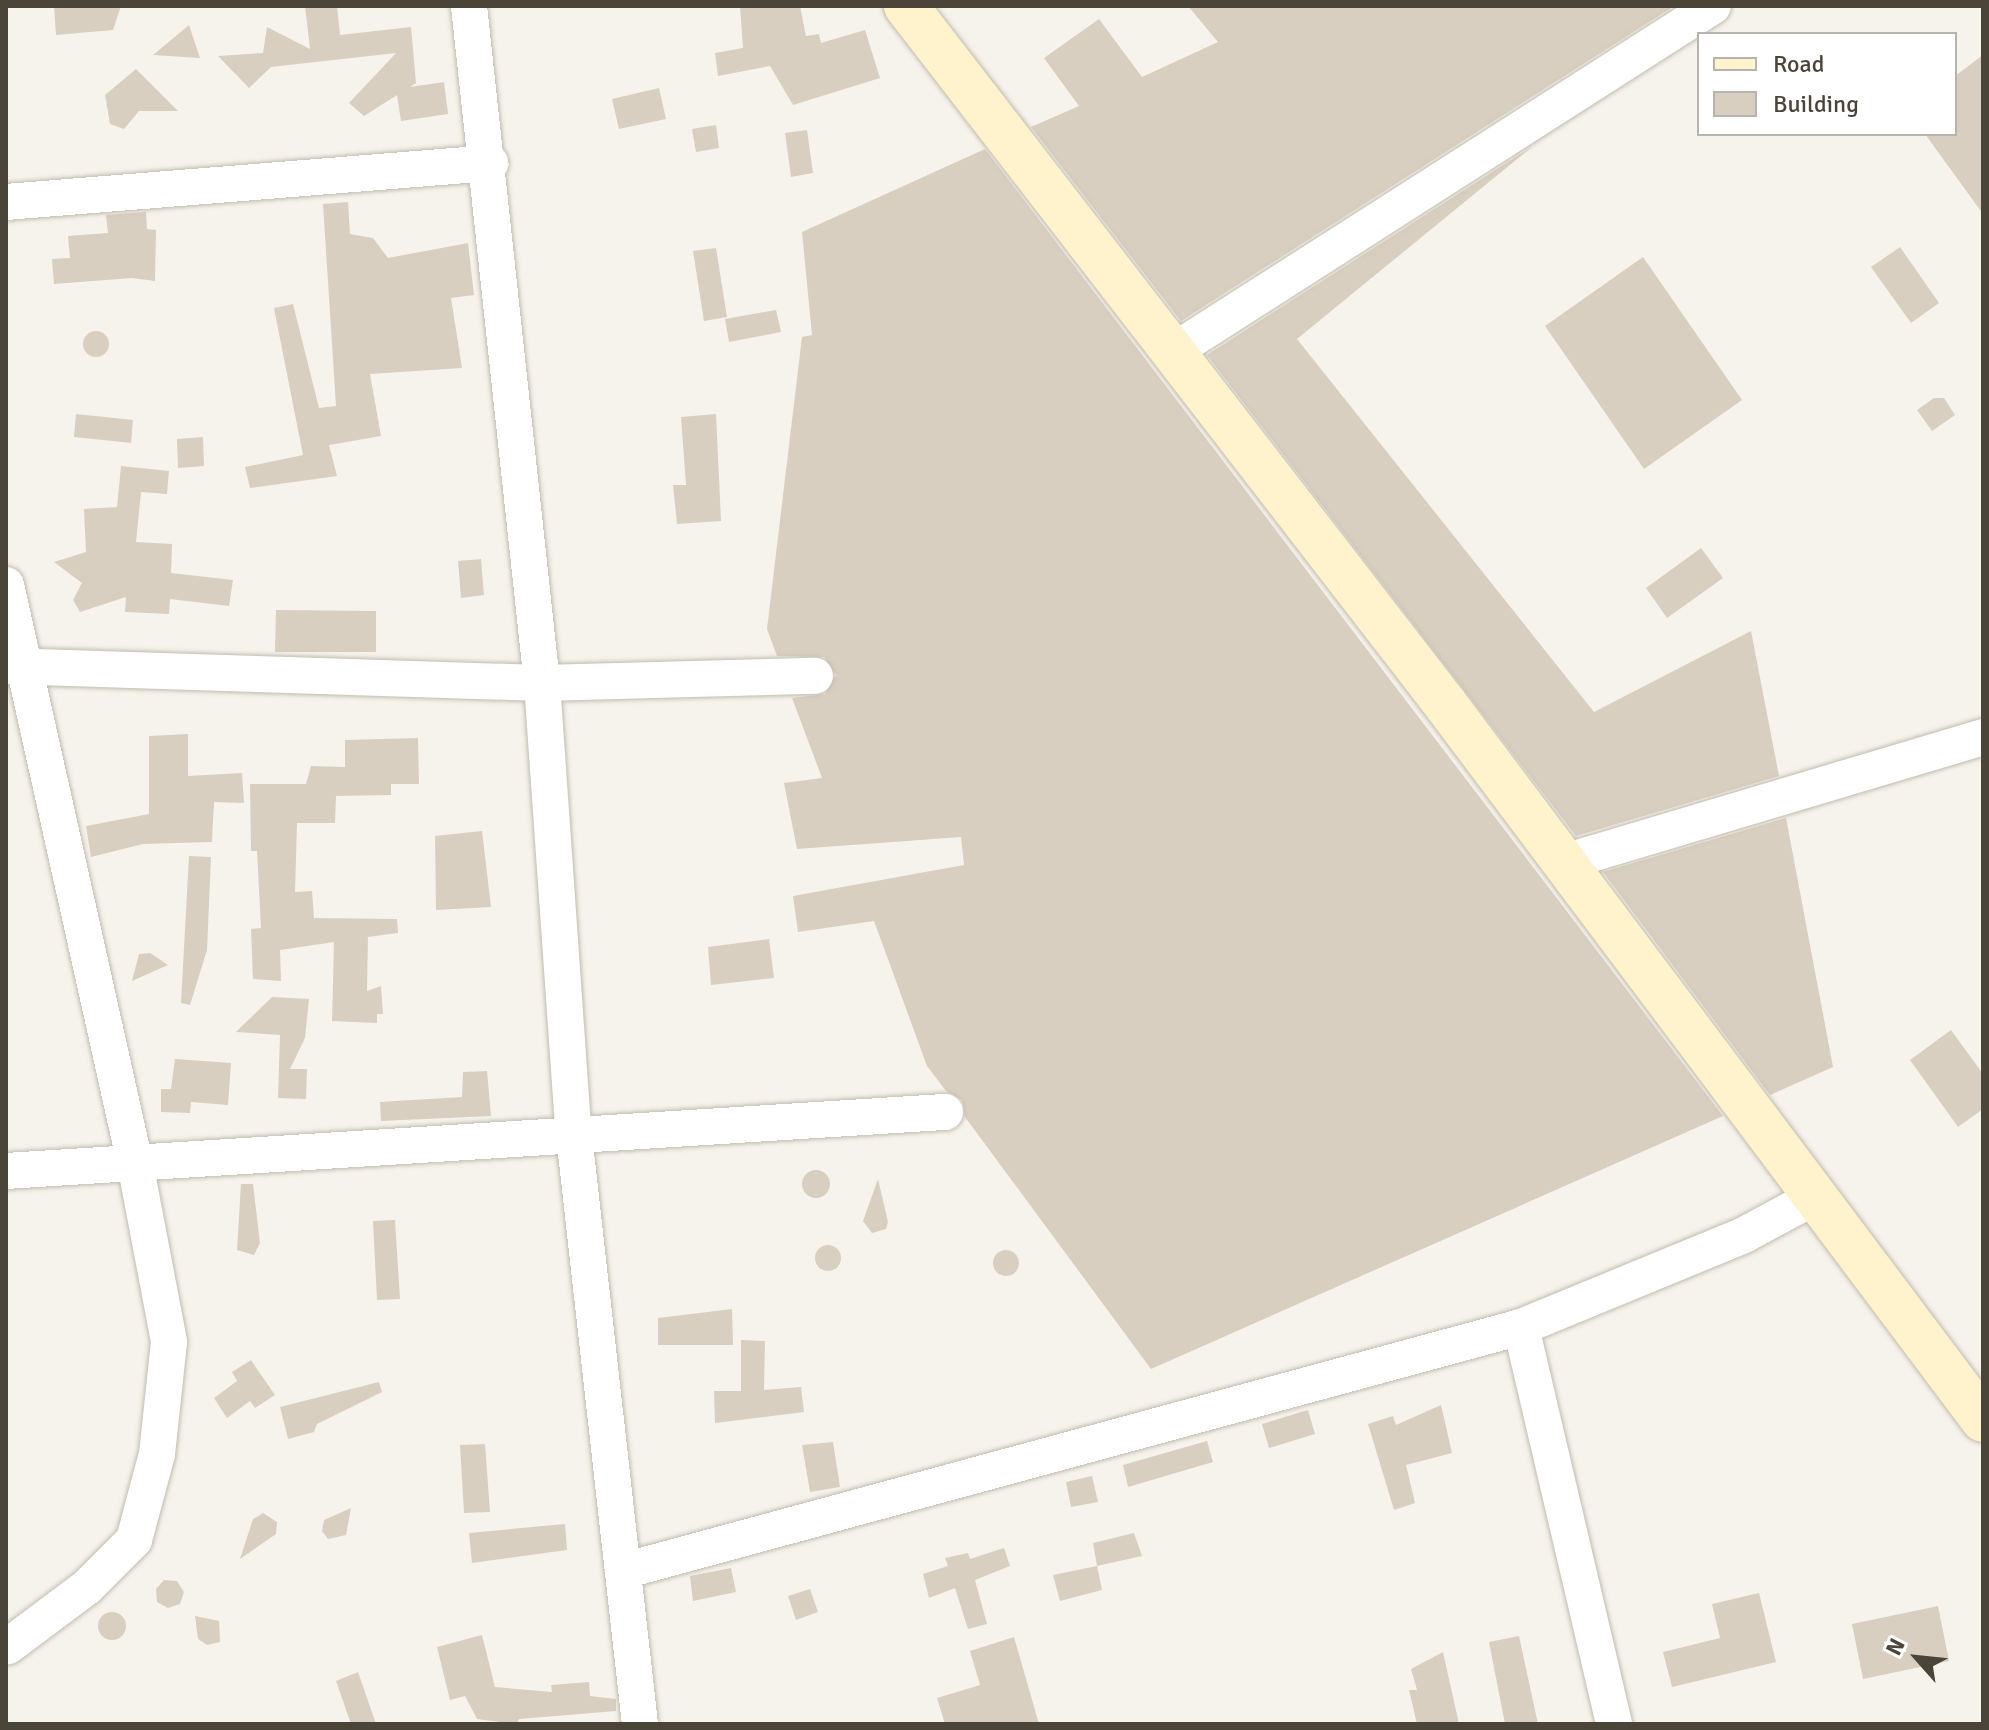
<!DOCTYPE html>
<style>
body{margin:0}
#map{position:relative;width:1989px;height:1730px;overflow:hidden;background:#f6f3ec;font-family:Signika,sans-serif}
div>[style]{position:absolute}
.building>*{inset:0;background:#d8cfc1}
.round{border-radius:50%}
.roads{filter:drop-shadow(0 0 2px #c2bbae) drop-shadow(0 0 2px #c2bbae)}
.minor>*{height:36px;margin:-18px;padding:0 18px;transform-origin:18px;border-radius:18px;background:#fff}
.secondary>*{height:44px;margin:-22px;padding:0 22px;transform-origin:22px;border-radius:22px;background:#fff3cd}
span{translate:-50% -50%;white-space:nowrap;text-align:center;line-height:1.15;-webkit-text-stroke:7px #fff;paint-order:stroke}
.frame{position:absolute;inset:0;border:8px solid #4b4439;pointer-events:none}
.legend{position:absolute;left:1697px;top:32px;width:260px;height:104px;box-sizing:border-box;background:#fff;border:2px solid #b7b4b0;margin:0;padding:10px 14px;list-style:none;font-size:24px;color:#4b4439}
.legend li{display:flex;align-items:center;gap:16px;height:40px}
.legend b{width:40px;border:2px solid #b7b4b0}
.north{position:absolute;left:1877px;top:1618px;width:80px;height:80px;-webkit-text-stroke:6px #fff;paint-order:stroke;rotate:297deg;font-size:22px;font-weight:700;line-height:32px;text-align:center;color:#4b4439}
.north::after{content:'';display:block;margin:auto;width:28px;height:36px;background:#4b4439;clip-path:polygon(50% 0,100% 100%,50% 72%,0 100%)}
</style>
<div id="map">
<div class="building">
<div style="clip-path:polygon(54px 6px,121px 6px,113px 30px,56px 35px)"></div>
<div style="clip-path:polygon(305px 6px,337px 6px,340px 35px,411px 27px,416px 83px,410px 87px,444px 82px,448px 114px,401px 121px,397px 95px,364px 116px,349px 103px,396px 53px,271px 67px,249px 88px,218px 56px,263px 53px,267px 27px,310px 49px)"></div>
<div style="clip-path:polygon(740px 6px,800px 6px,806px 36px,819px 34px,821px 43px,865px 30px,880px 78px,793px 105px,770px 66px,718px 76px,715px 53px,743px 48px)"></div>
<div style="clip-path:polygon(1188px 6px,1674px 6px,1181px 321px,1031px 127px,1079px 106px,1044px 58px,1099px 19px,1142px 77px,1218px 42px)"></div>
<div style="clip-path:polygon(189px 25px,200px 58px,153px 55px)"></div>
<div style="clip-path:polygon(1983px 55px,1983px 214px,1925px 134px,1955px 134px,1955px 76px)"></div>
<div style="clip-path:polygon(136px 69px,178px 111px,139px 111px,124px 129px,110px 124px,105px 95px)"></div>
<div style="clip-path:polygon(659px 88px,666px 119px,619px 129px,612px 99px)"></div>
<div style="clip-path:polygon(716px 125px,719px 148px,696px 152px,692px 129px)"></div>
<div style="clip-path:polygon(807px 130px,813px 173px,791px 177px,785px 133px)"></div>
<div style="clip-path:polygon(1533px 146px,1297px 339px,1594px 712px,1751px 631px,1779px 776px,1576px 836px,1207px 355px)"></div>
<div style="clip-path:polygon(985px 149px,1723px 1116px,1151px 1369px,965px 1117px,962px 1100px,946px 1091px,927px 1066px,874px 921px,798px 932px,793px 896px,964px 865px,961px 837px,797px 849px,784px 783px,822px 778px,792px 698px,825px 694px,836px 675px,824px 657px,777px 656px,767px 629px,802px 337px,812px 335px,802px 232px)"></div>
<div style="clip-path:polygon(348px 202px,350px 234px,373px 238px,388px 258px,468px 243px,474px 295px,451px 298px,462px 368px,370px 374px,381px 436px,329px 445px,337px 476px,250px 488px,245px 467px,303px 455px,274px 308px,293px 304px,319px 408px,336px 406px,323px 204px)"></div>
<div style="clip-path:polygon(146px 212px,147px 229px,156px 230px,155px 281px,132px 278px,54px 284px,52px 259px,70px 258px,68px 236px,108px 233px,106px 215px)"></div>
<div style="clip-path:polygon(1900px 247px,1939px 303px,1911px 323px,1871px 267px)"></div>
<div style="clip-path:polygon(716px 248px,727px 317px,704px 321px,693px 251px)"></div>
<div style="clip-path:polygon(1643px 257px,1742px 400px,1644px 469px,1545px 326px)"></div>
<div style="clip-path:polygon(776px 310px,781px 332px,729px 342px,725px 319px)"></div>
<div class="round" style="left:83px;top:331px;width:26px;height:26px"></div>
<div style="clip-path:polygon(1934px 398px,1944px 398px,1955px 415px,1932px 431px,1917px 410px)"></div>
<div style="clip-path:polygon(76px 414px,133px 420px,131px 443px,74px 437px)"></div>
<div style="clip-path:polygon(716px 414px,721px 521px,677px 524px,673px 485px,686px 485px,681px 417px)"></div>
<div style="clip-path:polygon(203px 437px,204px 466px,178px 468px,177px 439px)"></div>
<div style="clip-path:polygon(121px 466px,169px 471px,167px 494px,141px 492px,136px 542px,172px 544px,171px 573px,233px 580px,229px 606px,170px 599px,169px 614px,125px 612px,126px 597px,80px 612px,73px 600px,82px 583px,54px 562px,86px 552px,84px 509px,117px 507px)"></div>
<div style="clip-path:polygon(1701px 548px,1723px 578px,1667px 618px,1646px 588px)"></div>
<div style="clip-path:polygon(481px 559px,484px 595px,461px 598px,458px 561px)"></div>
<div style="clip-path:polygon(276px 610px,376px 611px,376px 652px,275px 652px)"></div>
<div style="clip-path:polygon(188px 734px,188px 776px,242px 773px,244px 803px,214px 802px,212px 842px,143px 844px,91px 857px,86px 826px,149px 814px,149px 736px)"></div>
<div style="clip-path:polygon(418px 738px,419px 784px,391px 784px,391px 795px,336px 796px,335px 823px,297px 823px,295px 892px,312px 891px,314px 918px,397px 919px,398px 933px,368px 937px,367px 991px,381px 986px,383px 1014px,377px 1014px,377px 1023px,332px 1021px,334px 942px,280px 950px,281px 981px,253px 979px,251px 929px,261px 928px,257px 851px,251px 851px,250px 784px,306px 784px,311px 766px,345px 767px,345px 740px)"></div>
<div style="clip-path:polygon(1786px 818px,1833px 1067px,1770px 1095px,1603px 872px)"></div>
<div style="clip-path:polygon(482px 831px,491px 907px,436px 910px,435px 836px)"></div>
<div style="clip-path:polygon(189px 856px,211px 857px,207px 950px,190px 1005px,181px 1003px)"></div>
<div style="clip-path:polygon(769px 939px,774px 978px,711px 985px,708px 947px)"></div>
<div style="clip-path:polygon(150px 953px,168px 965px,132px 981px,139px 954px)"></div>
<div style="clip-path:polygon(272px 997px,309px 999px,305px 1038px,290px 1069px,307px 1069px,306px 1099px,278px 1098px,280px 1035px,236px 1032px)"></div>
<div style="clip-path:polygon(1951px 1030px,1983px 1074px,1983px 1109px,1958px 1127px,1910px 1060px)"></div>
<div style="clip-path:polygon(175px 1059px,231px 1063px,228px 1105px,191px 1102px,190px 1113px,161px 1112px,161px 1089px,171px 1089px)"></div>
<div style="clip-path:polygon(487px 1071px,491px 1116px,381px 1121px,380px 1102px,462px 1097px,463px 1072px)"></div>
<div class="round" style="left:802px;top:1170px;width:28px;height:28px"></div>
<div style="clip-path:polygon(878px 1179px,888px 1222px,886px 1229px,872px 1233px,863px 1221px)"></div>
<div style="clip-path:polygon(241px 1184px,253px 1184px,260px 1243px,254px 1255px,237px 1250px)"></div>
<div style="clip-path:polygon(395px 1220px,400px 1299px,377px 1300px,373px 1221px)"></div>
<div class="round" style="left:815px;top:1245px;width:26px;height:26px"></div>
<div class="round" style="left:993px;top:1250px;width:26px;height:26px"></div>
<div style="clip-path:polygon(732px 1309px,733px 1345px,658px 1345px,658px 1318px)"></div>
<div style="clip-path:polygon(741px 1340px,765px 1341px,764px 1390px,801px 1387px,804px 1412px,715px 1423px,714px 1391px,741px 1391px)"></div>
<div style="clip-path:polygon(251px 1360px,275px 1395px,255px 1408px,250px 1401px,227px 1418px,214px 1398px,237px 1381px,232px 1372px)"></div>
<div style="clip-path:polygon(379px 1382px,382px 1392px,317px 1424px,314px 1432px,288px 1439px,280px 1407px)"></div>
<div style="clip-path:polygon(1441px 1405px,1452px 1453px,1406px 1465px,1415px 1503px,1394px 1510px,1368px 1424px,1393px 1416px,1396px 1425px)"></div>
<div style="clip-path:polygon(1308px 1410px,1315px 1434px,1269px 1448px,1262px 1424px)"></div>
<div style="clip-path:polygon(1207px 1441px,1213px 1462px,1128px 1487px,1123px 1465px)"></div>
<div style="clip-path:polygon(833px 1442px,840px 1487px,810px 1492px,802px 1445px)"></div>
<div style="clip-path:polygon(485px 1444px,490px 1512px,464px 1513px,460px 1445px)"></div>
<div style="clip-path:polygon(1092px 1476px,1098px 1502px,1071px 1507px,1066px 1482px)"></div>
<div style="clip-path:polygon(351px 1508px,346px 1535px,328px 1539px,322px 1531px,324px 1520px)"></div>
<div style="clip-path:polygon(263px 1513px,277px 1522px,276px 1534px,240px 1559px,253px 1519px)"></div>
<div style="clip-path:polygon(565px 1524px,567px 1550px,472px 1563px,469px 1533px)"></div>
<div style="clip-path:polygon(1134px 1533px,1142px 1556px,1097px 1566px,1093px 1543px)"></div>
<div style="clip-path:polygon(1004px 1548px,1010px 1566px,975px 1580px,987px 1624px,968px 1629px,955px 1588px,929px 1598px,923px 1574px,948px 1566px,945px 1558px,968px 1553px,970px 1559px)"></div>
<div style="clip-path:polygon(1097px 1566px,1102px 1590px,1060px 1601px,1053px 1575px)"></div>
<div style="clip-path:polygon(731px 1568px,736px 1592px,693px 1601px,690px 1576px)"></div>
<div style="clip-path:polygon(164px 1580px,177px 1581px,184px 1592px,180px 1604px,168px 1608px,157px 1602px,156px 1589px)"></div>
<div style="clip-path:polygon(810px 1589px,818px 1612px,796px 1620px,788px 1596px)"></div>
<div style="clip-path:polygon(1759px 1593px,1776px 1662px,1672px 1687px,1663px 1652px,1720px 1638px,1712px 1604px)"></div>
<div style="clip-path:polygon(1938px 1606px,1949px 1661px,1863px 1679px,1852px 1624px)"></div>
<div class="round" style="left:98px;top:1612px;width:28px;height:28px"></div>
<div style="clip-path:polygon(195px 1616px,219px 1621px,220px 1642px,207px 1645px,198px 1639px)"></div>
<div style="clip-path:polygon(482px 1635px,495px 1687px,552px 1692px,551px 1685px,589px 1682px,590px 1696px,616px 1699px,616px 1711px,519px 1719px,517px 1724px,477px 1719px,465px 1696px,450px 1700px,437px 1647px)"></div>
<div style="clip-path:polygon(1519px 1636px,1538px 1724px,1505px 1724px,1489px 1642px)"></div>
<div style="clip-path:polygon(1014px 1637px,1039px 1724px,945px 1724px,937px 1698px,980px 1685px,970px 1651px)"></div>
<div style="clip-path:polygon(1443px 1652px,1459px 1724px,1417px 1724px,1409px 1690px,1417px 1690px,1411px 1669px)"></div>
<div style="clip-path:polygon(358px 1672px,376px 1724px,351px 1724px,336px 1681px)"></div>
</div>
<div class="roads">
<div class="minor">
<div style="left:469px;top:6px;width:681px;rotate:83.85deg"></div>
<div style="left:542px;top:683px;width:453px;rotate:86deg"></div>
<div style="left:574px;top:1135px;width:593px;rotate:83.61deg"></div>
<div style="left:6px;top:202px;width:486px;rotate:-4.6deg"></div>
<div style="left:1172px;top:352px;width:642px;rotate:-32.6deg"></div>
<div style="left:6px;top:585px;width:592px;rotate:77.42deg"></div>
<div style="left:135px;top:1163px;width:182px;rotate:79.2deg"></div>
<div style="left:169px;top:1342px;width:113px;rotate:96.1deg"></div>
<div style="left:157px;top:1454px;width:89px;rotate:105deg"></div>
<div style="left:134px;top:1540px;width:66px;rotate:135deg"></div>
<div style="left:87px;top:1587px;width:99px;rotate:143.2deg"></div>
<div style="left:6px;top:666px;width:536px;rotate:1.82deg"></div>
<div style="left:542px;top:683px;width:273px;rotate:-1.5deg"></div>
<div style="left:1564px;top:862px;width:437px;rotate:-16.6deg"></div>
<div style="left:6px;top:1171px;width:941px;rotate:-3.6deg"></div>
<div style="left:1521px;top:1327px;width:408px;rotate:76.8deg"></div>
<div style="left:623px;top:1571px;width:931px;rotate:-15.2deg"></div>
<div style="left:1521px;top:1327px;width:241px;rotate:-22.4deg"></div>
<div style="left:1744px;top:1235px;width:81px;rotate:-28.2deg"></div>
</div>
<div class="secondary">
<div style="left:906px;top:6px;width:883px;rotate:52.31deg"></div>
<div style="left:1446px;top:705px;width:894px;rotate:53.09deg"></div>
</div>
</div>
<div class="frame"></div>
<ul class="legend">
<li><b style="height:10px;background:#fff3cd"></b>Road</li>
<li><b style="height:22px;background:#d8cfc1"></b>Building</li>
</ul>
<div class="north">N</div>
</div>
